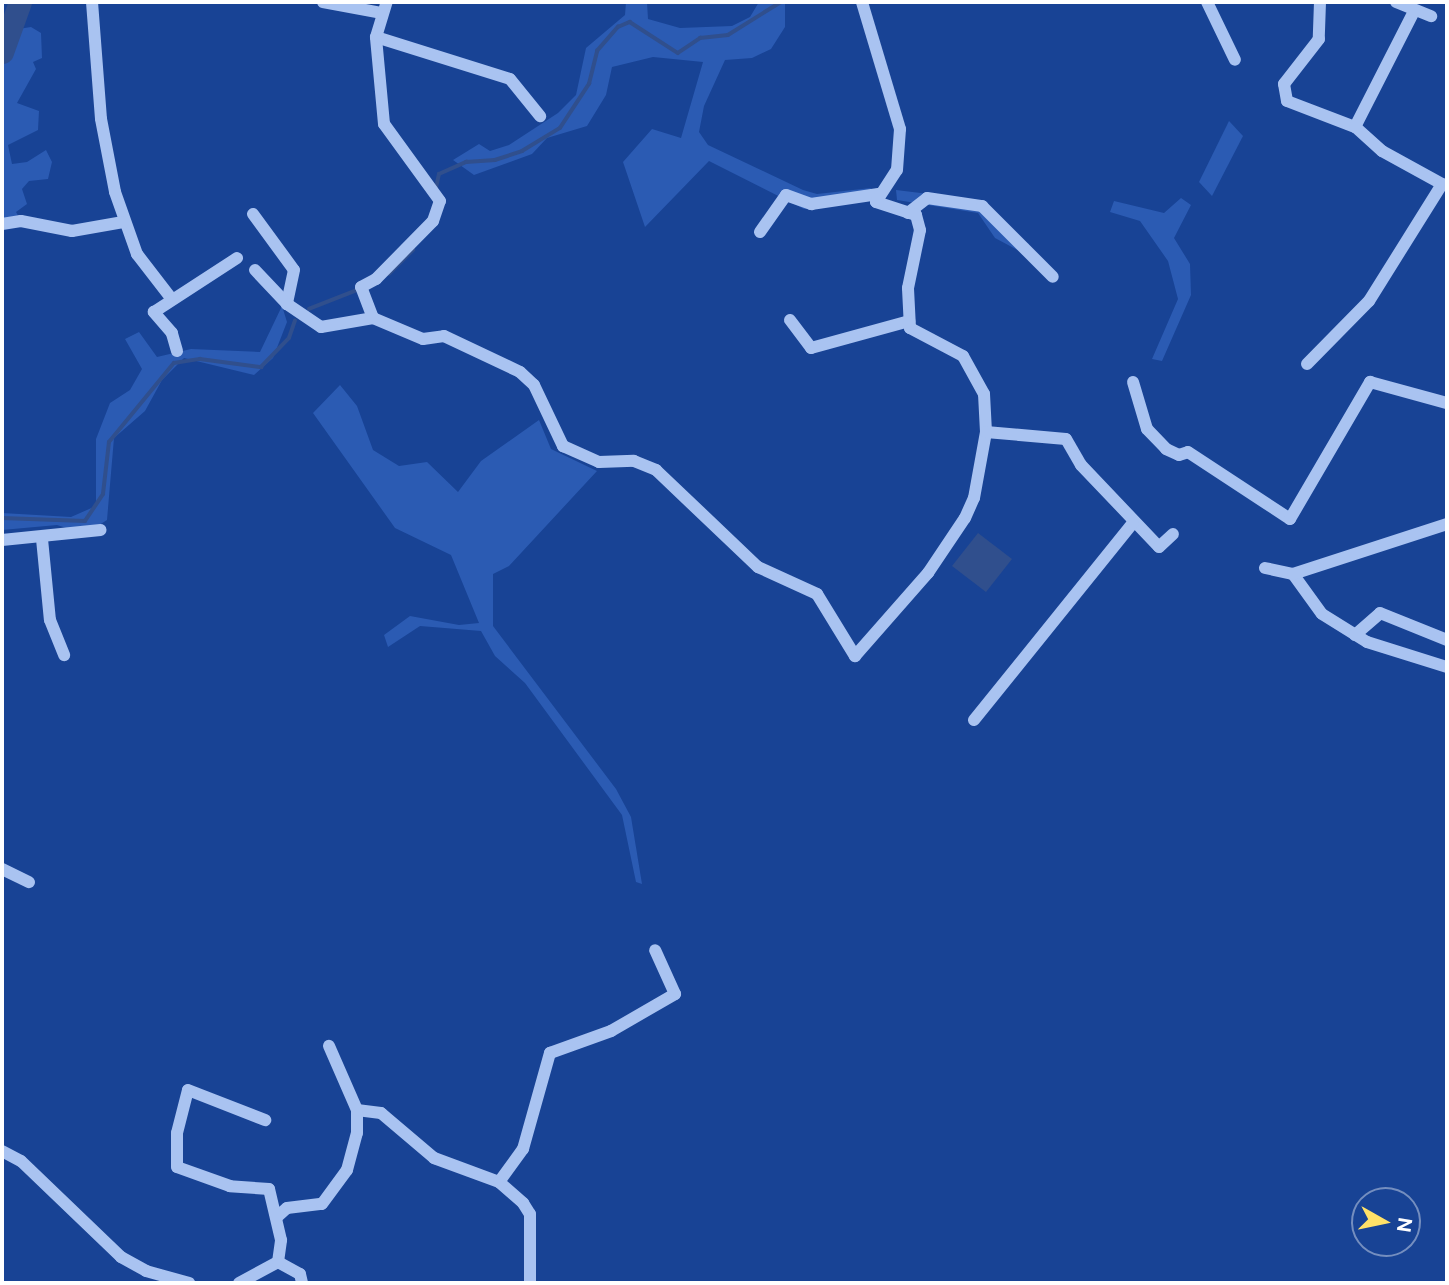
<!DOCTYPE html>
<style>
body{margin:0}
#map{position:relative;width:1449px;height:1285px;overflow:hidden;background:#184395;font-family:"Public Sans",sans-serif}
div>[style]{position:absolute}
.green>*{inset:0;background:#2b5bb3}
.water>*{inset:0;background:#304f8d}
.stream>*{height:3.5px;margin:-1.75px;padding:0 1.75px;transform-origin:1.75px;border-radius:1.75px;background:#304f8d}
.river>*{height:23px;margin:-11.5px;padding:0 11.5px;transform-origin:11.5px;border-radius:11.5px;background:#304f8d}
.minor>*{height:12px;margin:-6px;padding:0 6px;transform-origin:6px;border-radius:6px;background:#a9c3f1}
span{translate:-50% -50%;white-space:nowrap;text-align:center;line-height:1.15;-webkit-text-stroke:6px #184395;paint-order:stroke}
.frame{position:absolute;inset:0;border:4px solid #fff;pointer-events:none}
.north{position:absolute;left:1351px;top:1187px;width:70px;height:70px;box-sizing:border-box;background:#184395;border:2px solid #748ebf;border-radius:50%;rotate:99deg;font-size:19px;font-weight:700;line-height:28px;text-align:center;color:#fff}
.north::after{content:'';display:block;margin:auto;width:24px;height:32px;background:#ffe168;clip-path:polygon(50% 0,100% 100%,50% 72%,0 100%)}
</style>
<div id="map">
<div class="green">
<div style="clip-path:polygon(626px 2px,647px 2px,648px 19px,680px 28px,732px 26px,750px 17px,759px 2px,785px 2px,785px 27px,771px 49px,752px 58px,725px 60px,704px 106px,699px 132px,708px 145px,803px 190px,817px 194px,871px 188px,866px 199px,804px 209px,709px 161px,645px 227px,623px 162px,652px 129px,681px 138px,703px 62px,653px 57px,612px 67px,606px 95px,587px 126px,547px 138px,532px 154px,474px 175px,453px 160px,479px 144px,490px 151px,509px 145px,558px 113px,576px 95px,586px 48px,625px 15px)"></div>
<div style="clip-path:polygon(31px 27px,41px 33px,42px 58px,33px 62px,36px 69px,17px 103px,39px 111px,38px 130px,8px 145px,12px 164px,27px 162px,46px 150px,52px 162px,48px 179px,29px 181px,22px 189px,27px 204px,16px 212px,20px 219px,2px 221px,3px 54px,12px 30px)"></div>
<div style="clip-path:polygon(1229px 121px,1243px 136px,1212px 196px,1199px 182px)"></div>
<div style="clip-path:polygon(896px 190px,986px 201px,997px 225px,1029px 244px,1027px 255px,995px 238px,978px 213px,897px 200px)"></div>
<div style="clip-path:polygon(1181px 198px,1191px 205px,1174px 238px,1190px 264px,1191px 295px,1162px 361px,1152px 359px,1178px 299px,1168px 261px,1140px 221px,1110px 212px,1114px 201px,1164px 213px)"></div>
<div style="clip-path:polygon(282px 306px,287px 322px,273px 358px,254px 375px,184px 358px,162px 380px,145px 411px,114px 438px,107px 520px,85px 534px,57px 525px,2px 530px,2px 513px,71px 517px,96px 506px,96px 439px,110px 403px,130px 390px,142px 369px,125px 339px,139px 332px,157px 357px,191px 349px,260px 352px)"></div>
<div style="clip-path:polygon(340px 385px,357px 406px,373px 450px,399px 466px,427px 462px,458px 492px,481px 461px,539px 420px,551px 449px,597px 471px,509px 566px,493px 574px,493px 626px,616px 789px,631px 817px,642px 884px,636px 882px,622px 815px,525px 683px,495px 656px,481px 631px,420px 626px,388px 647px,384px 635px,410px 616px,459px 625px,479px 623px,451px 555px,395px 528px,313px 413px)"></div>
</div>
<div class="water">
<div style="clip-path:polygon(978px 533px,1012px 559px,986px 592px,952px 566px)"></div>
</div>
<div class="stream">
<div style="left:436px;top:188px;width:14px;rotate:-78deg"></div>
<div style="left:439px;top:174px;width:30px;rotate:-24deg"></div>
<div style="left:466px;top:162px;width:29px;rotate:-4deg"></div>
<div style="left:495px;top:160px;width:28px;rotate:-18deg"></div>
<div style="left:522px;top:151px;width:44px;rotate:-31.2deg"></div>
<div style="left:560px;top:128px;width:53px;rotate:-56.6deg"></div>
<div style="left:589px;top:84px;width:34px;rotate:-76deg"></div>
<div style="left:597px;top:51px;width:32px;rotate:-49deg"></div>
<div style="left:618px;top:27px;width:13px;rotate:-23deg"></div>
<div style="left:630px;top:22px;width:57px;rotate:32.9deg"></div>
<div style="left:678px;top:53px;width:27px;rotate:-34deg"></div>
<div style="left:700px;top:38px;width:28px;rotate:-6deg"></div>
<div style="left:728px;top:35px;width:62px;rotate:-31.9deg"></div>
<div style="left:389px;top:274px;width:34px;rotate:-45deg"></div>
<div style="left:309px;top:309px;width:55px;rotate:-21.4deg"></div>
<div style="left:2px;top:518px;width:83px;rotate:2.1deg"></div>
<div style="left:85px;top:521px;width:32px;rotate:-56deg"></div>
<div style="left:103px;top:494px;width:52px;rotate:-83.4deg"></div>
<div style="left:109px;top:442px;width:102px;rotate:-50.6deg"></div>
<div style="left:174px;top:363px;width:26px;rotate:-9deg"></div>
<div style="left:200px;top:359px;width:62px;rotate:7.5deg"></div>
<div style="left:261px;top:367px;width:40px;rotate:-46deg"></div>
<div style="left:289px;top:338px;width:18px;rotate:-71deg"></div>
</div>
<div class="river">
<div style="left:2px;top:52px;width:53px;rotate:-70.2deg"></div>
</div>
<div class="minor">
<div style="left:92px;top:2px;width:117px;rotate:85.6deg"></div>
<div style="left:101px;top:119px;width:74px;rotate:79.1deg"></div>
<div style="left:115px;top:192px;width:66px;rotate:70.5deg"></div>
<div style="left:137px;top:254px;width:56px;rotate:52.3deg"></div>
<div style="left:323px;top:2px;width:59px;rotate:10.7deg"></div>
<div style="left:1207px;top:2px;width:64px;rotate:64.2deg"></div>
<div style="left:1320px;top:2px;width:37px;rotate:92deg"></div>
<div style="left:1319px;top:39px;width:57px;rotate:127.9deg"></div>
<div style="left:1284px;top:84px;width:17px;rotate:80deg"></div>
<div style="left:1287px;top:101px;width:73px;rotate:20.9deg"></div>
<div style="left:1396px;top:2px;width:38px;rotate:22deg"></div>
<div style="left:376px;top:37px;width:140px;rotate:17.4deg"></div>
<div style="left:510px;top:79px;width:48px;rotate:51deg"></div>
<div style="left:908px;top:213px;width:24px;rotate:-38deg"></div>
<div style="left:927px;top:198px;width:56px;rotate:8.3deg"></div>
<div style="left:982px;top:206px;width:100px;rotate:45deg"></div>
<div style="left:253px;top:214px;width:69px;rotate:53.8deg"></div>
<div style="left:294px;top:270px;width:35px;rotate:102deg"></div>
<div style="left:2px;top:224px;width:19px;rotate:-9deg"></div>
<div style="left:21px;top:221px;width:52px;rotate:11.1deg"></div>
<div style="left:72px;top:231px;width:52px;rotate:-10deg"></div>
<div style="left:760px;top:232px;width:45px;rotate:-54.9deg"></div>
<div style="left:786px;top:195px;width:27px;rotate:20deg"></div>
<div style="left:811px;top:204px;width:68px;rotate:-8.5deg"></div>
<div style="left:255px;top:270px;width:47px;rotate:46.7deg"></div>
<div style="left:287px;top:304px;width:41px;rotate:34.1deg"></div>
<div style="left:321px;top:327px;width:53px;rotate:-9.8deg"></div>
<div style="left:373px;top:318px;width:54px;rotate:22.8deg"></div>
<div style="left:423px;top:339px;width:21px;rotate:-8deg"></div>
<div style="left:444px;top:336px;width:84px;rotate:25.3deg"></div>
<div style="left:520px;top:372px;width:19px;rotate:43deg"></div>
<div style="left:534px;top:385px;width:68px;rotate:64.6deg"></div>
<div style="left:563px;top:446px;width:39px;rotate:24deg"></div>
<div style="left:599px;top:462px;width:35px;rotate:-2deg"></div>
<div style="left:634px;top:461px;width:24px;rotate:22deg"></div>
<div style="left:656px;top:470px;width:141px;rotate:43.6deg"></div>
<div style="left:758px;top:567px;width:65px;rotate:24.6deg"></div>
<div style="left:817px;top:594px;width:73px;rotate:58.5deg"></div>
<div style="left:855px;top:656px;width:111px;rotate:-48.7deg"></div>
<div style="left:928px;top:573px;width:66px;rotate:-56.1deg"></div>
<div style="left:965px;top:518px;width:22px;rotate:-66deg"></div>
<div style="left:974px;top:498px;width:67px;rotate:-79.7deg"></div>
<div style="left:986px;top:432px;width:38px;rotate:-93deg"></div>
<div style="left:984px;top:394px;width:43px;rotate:-118.9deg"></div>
<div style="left:963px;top:356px;width:60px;rotate:-152.2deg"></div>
<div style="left:910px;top:328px;width:40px;rotate:-92.9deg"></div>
<div style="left:908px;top:288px;width:59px;rotate:-78.3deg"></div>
<div style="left:920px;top:230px;width:16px;rotate:-105deg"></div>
<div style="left:916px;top:215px;width:42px;rotate:-162deg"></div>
<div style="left:876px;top:202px;width:38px;rotate:-57deg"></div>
<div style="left:897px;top:170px;width:41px;rotate:-85.8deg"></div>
<div style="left:900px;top:129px;width:133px;rotate:-106.7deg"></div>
<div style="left:373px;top:318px;width:33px;rotate:-111deg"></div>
<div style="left:361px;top:287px;width:17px;rotate:-28deg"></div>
<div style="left:376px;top:279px;width:81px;rotate:-45.5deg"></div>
<div style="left:433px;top:221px;width:21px;rotate:-71deg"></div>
<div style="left:440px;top:201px;width:95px;rotate:-126deg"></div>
<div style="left:384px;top:124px;width:87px;rotate:-95.3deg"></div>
<div style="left:376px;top:37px;width:37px;rotate:-73deg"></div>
<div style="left:790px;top:320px;width:35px;rotate:53deg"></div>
<div style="left:811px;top:348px;width:102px;rotate:-15.4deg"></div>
<div style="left:177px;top:351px;width:19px;rotate:-106deg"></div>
<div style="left:172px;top:333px;width:28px;rotate:-131deg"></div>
<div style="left:154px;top:312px;width:99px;rotate:-33deg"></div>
<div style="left:1307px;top:364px;width:88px;rotate:-45.5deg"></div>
<div style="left:1369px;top:301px;width:138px;rotate:-58deg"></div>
<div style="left:1442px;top:184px;width:68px;rotate:-151.2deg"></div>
<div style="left:1382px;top:151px;width:36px;rotate:-138deg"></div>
<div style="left:1355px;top:127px;width:130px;rotate:-63deg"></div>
<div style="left:1133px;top:382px;width:49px;rotate:73.4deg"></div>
<div style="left:1147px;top:429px;width:28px;rotate:46deg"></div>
<div style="left:1166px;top:449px;width:14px;rotate:25deg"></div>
<div style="left:1179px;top:455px;width:9px;rotate:-18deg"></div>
<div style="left:1188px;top:452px;width:122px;rotate:33.3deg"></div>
<div style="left:1290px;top:519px;width:159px;rotate:-59.7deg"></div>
<div style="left:1370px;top:382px;width:80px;rotate:15.3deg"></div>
<div style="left:986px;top:432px;width:80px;rotate:5deg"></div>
<div style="left:1066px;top:439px;width:30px;rotate:60deg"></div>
<div style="left:1081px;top:465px;width:113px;rotate:46.4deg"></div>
<div style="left:1159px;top:547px;width:19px;rotate:-43deg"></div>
<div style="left:42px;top:539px;width:81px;rotate:84.4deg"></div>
<div style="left:50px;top:620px;width:38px;rotate:68deg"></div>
<div style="left:2px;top:540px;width:99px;rotate:-5.8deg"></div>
<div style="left:1265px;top:568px;width:29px;rotate:12deg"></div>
<div style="left:1293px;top:574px;width:49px;rotate:54.1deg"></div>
<div style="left:1322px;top:614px;width:53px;rotate:31.9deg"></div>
<div style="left:1367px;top:642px;width:84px;rotate:17.4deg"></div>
<div style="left:1293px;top:574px;width:162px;rotate:-18deg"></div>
<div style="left:1355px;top:635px;width:33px;rotate:-41deg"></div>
<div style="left:1380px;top:613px;width:72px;rotate:21.9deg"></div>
<div style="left:974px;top:720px;width:253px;rotate:-51.1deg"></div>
<div style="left:2px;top:869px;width:30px;rotate:26deg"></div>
<div style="left:357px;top:1110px;width:24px;rotate:7deg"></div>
<div style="left:381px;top:1113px;width:70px;rotate:40.3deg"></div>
<div style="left:434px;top:1158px;width:69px;rotate:20.3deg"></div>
<div style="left:499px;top:1182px;width:32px;rotate:41deg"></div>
<div style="left:523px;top:1203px;width:13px;rotate:58deg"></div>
<div style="left:530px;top:1214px;width:69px;rotate:90deg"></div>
<div style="left:2px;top:1151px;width:21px;rotate:28deg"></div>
<div style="left:21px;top:1161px;width:139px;rotate:43.8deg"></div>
<div style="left:121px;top:1257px;width:29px;rotate:29deg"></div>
<div style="left:146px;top:1271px;width:45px;rotate:15.6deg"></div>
<div style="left:499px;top:1182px;width:41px;rotate:-54deg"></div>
<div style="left:523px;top:1149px;width:100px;rotate:-74.3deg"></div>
<div style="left:550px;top:1053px;width:65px;rotate:-19.8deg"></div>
<div style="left:611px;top:1031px;width:74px;rotate:-30deg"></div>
<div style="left:675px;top:994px;width:48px;rotate:-114.4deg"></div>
<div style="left:278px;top:1216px;width:12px;rotate:-42deg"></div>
<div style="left:287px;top:1208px;width:35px;rotate:-7deg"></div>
<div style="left:322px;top:1204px;width:42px;rotate:-53.7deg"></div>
<div style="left:347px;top:1170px;width:38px;rotate:-75deg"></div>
<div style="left:357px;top:1133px;width:23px;rotate:-90deg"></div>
<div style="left:357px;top:1110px;width:70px;rotate:-113.6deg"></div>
<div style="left:278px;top:1262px;width:25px;rotate:29deg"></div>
<div style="left:300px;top:1274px;width:9px;rotate:77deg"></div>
<div style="left:239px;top:1283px;width:44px;rotate:-28.3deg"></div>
<div style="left:278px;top:1262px;width:22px;rotate:-82deg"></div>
<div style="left:281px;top:1240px;width:52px;rotate:-103.2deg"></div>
<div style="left:269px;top:1189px;width:39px;rotate:-176deg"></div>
<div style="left:230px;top:1186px;width:56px;rotate:-160.3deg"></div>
<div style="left:177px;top:1167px;width:34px;rotate:-90deg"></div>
<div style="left:177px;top:1133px;width:44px;rotate:-75.7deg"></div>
<div style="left:188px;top:1090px;width:83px;rotate:21.3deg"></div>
</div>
<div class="frame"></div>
<div class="north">N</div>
</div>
